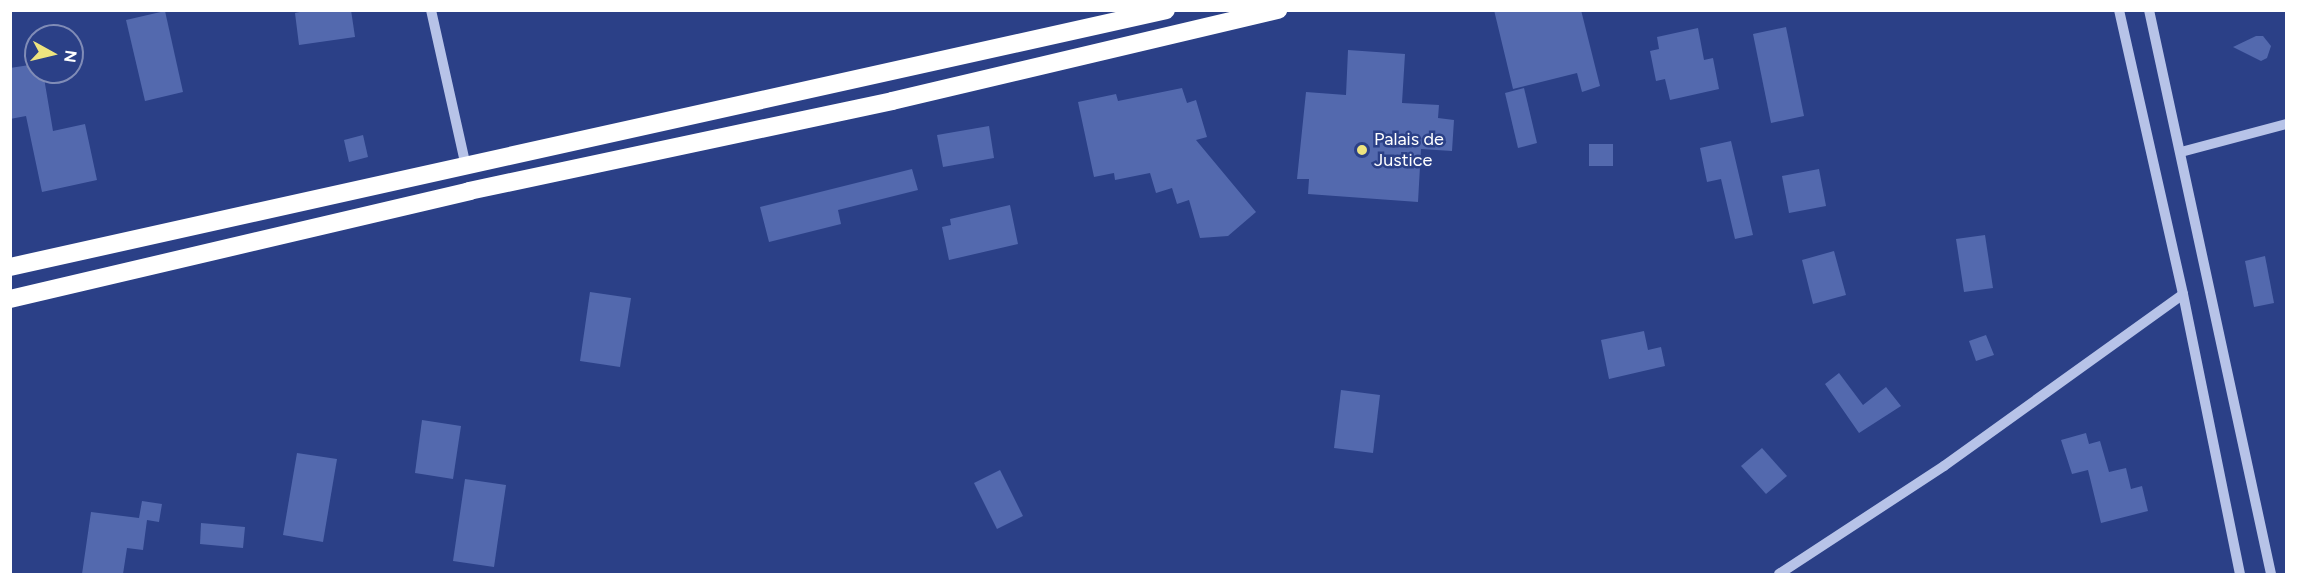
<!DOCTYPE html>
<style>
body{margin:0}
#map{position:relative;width:2297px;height:585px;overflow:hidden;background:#2b4087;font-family:Figtree,sans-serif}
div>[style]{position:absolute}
.building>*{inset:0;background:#5369ae}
.minor>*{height:10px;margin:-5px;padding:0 5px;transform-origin:5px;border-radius:5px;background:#b7c3e8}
.highway>*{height:18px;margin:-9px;padding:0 9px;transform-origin:9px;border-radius:9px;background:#fff}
.dots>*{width:16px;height:16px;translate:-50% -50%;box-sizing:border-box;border:3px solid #2b4087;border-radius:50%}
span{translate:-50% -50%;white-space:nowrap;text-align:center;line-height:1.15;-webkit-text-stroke:5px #2b4087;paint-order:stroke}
.poi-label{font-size:18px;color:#fff}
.left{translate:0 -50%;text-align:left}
.frame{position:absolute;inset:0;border:12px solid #fff;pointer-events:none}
.north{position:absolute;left:24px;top:24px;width:60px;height:60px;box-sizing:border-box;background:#2b4087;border:2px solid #808cb7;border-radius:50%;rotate:98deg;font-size:16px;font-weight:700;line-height:24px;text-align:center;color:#fff}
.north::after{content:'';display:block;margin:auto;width:21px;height:27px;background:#eee47f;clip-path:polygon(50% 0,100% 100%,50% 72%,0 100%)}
</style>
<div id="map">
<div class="building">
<div style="clip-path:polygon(309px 10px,351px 10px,355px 37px,299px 45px,295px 13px)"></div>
<div style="clip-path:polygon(1494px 10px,1581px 10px,1600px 86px,1582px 92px,1577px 73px,1513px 89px)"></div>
<div style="clip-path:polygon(165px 11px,183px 92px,145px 101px,126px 20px)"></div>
<div style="clip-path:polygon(1786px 27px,1804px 116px,1771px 123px,1753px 34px)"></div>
<div style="clip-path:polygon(1698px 28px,1704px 60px,1713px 58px,1719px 89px,1670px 100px,1665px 79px,1656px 81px,1650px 51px,1659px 49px,1657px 37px)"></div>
<div style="clip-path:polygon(2256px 36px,2263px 36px,2271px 46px,2267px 58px,2261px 61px,2233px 47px)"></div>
<div style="clip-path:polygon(1348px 50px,1405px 54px,1402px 103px,1439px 105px,1438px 118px,1454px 120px,1452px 151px,1421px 149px,1418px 202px,1308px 194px,1309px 179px,1297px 179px,1306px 92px,1346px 95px)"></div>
<div style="clip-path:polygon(36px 64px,36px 72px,43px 72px,53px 131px,85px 124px,97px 180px,42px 192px,26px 116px,10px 119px,10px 68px)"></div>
<div style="clip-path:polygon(1182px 88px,1187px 103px,1196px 100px,1207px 137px,1196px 140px,1256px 212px,1228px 236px,1200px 238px,1189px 200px,1177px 204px,1172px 188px,1156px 193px,1150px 173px,1115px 180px,1114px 173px,1094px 177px,1078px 102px,1116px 94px,1118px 101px)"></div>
<div style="clip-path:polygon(1524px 88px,1537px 143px,1518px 148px,1505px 93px)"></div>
<div style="clip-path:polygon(989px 126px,994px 158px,943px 167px,937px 135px)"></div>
<div style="clip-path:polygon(363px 135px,368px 157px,349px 162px,344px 140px)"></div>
<div style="clip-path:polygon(1731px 141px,1753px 235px,1735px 239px,1721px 179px,1707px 182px,1700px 148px)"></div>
<div style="clip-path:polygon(1589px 144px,1613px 144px,1613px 166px,1589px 166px)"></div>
<div style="clip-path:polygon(912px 169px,918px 190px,838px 210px,841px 224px,769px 242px,760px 207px)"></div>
<div style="clip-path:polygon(1819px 169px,1826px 206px,1789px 213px,1782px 176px)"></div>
<div style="clip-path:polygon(1010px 205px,1018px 244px,949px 260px,942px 227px,951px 225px,950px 219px)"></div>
<div style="clip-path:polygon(1985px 235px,1993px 288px,1964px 292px,1956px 239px)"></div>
<div style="clip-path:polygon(1834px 251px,1846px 295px,1813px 304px,1802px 260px)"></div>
<div style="clip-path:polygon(2265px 256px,2274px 303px,2254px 307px,2245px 261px)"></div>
<div style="clip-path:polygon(590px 292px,631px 298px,620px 367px,580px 361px)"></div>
<div style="clip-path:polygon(1644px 331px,1648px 350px,1661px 347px,1665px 366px,1609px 379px,1601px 340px)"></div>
<div style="clip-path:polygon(1986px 335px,1994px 355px,1976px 361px,1969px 341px)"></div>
<div style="clip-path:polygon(1839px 373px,1863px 405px,1886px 387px,1901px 406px,1859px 433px,1825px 384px)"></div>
<div style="clip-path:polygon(1341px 390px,1380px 395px,1373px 453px,1334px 448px)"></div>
<div style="clip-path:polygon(422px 420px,461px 426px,453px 479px,415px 473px)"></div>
<div style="clip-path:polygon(2086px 433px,2089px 444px,2100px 441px,2109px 472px,2126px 468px,2131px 489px,2142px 486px,2148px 511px,2101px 523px,2088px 470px,2072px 474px,2061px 440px)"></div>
<div style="clip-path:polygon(1762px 448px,1787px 476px,1766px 494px,1741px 466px)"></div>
<div style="clip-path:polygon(297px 453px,337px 459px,323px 542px,283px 535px)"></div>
<div style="clip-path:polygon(1000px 470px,1023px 516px,997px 529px,974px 483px)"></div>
<div style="clip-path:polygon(465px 479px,506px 485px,494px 567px,453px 561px)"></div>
<div style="clip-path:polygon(142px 501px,162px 504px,159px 522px,147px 520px,143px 550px,127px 548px,123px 574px,82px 574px,91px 512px,139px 518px)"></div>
<div style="clip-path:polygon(201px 523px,245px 527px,243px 548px,200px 544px)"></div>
</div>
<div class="minor">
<div style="left:431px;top:10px;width:160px;rotate:77.4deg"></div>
<div style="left:2119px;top:10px;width:291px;rotate:77.3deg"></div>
<div style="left:2183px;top:294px;width:286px;rotate:78.5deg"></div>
<div style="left:2149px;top:10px;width:577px;rotate:77.79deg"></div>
<div style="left:2181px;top:152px;width:109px;rotate:-14.9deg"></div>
<div style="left:1779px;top:574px;width:197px;rotate:-33.2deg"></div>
<div style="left:1944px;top:466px;width:294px;rotate:-35.7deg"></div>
</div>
<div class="highway">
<div style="left:10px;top:267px;width:1184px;rotate:-12.53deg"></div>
<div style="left:10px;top:299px;width:472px;rotate:-13.2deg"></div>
<div style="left:469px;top:191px;width:432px;rotate:-12deg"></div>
<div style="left:892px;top:101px;width:397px;rotate:-13.3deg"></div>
</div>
<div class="dots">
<div style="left:1362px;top:150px;background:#eee47f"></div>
</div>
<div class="poi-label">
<span class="left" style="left:1374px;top:150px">Palais de<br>Justice</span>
</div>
<div class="frame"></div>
<div class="north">N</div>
</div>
